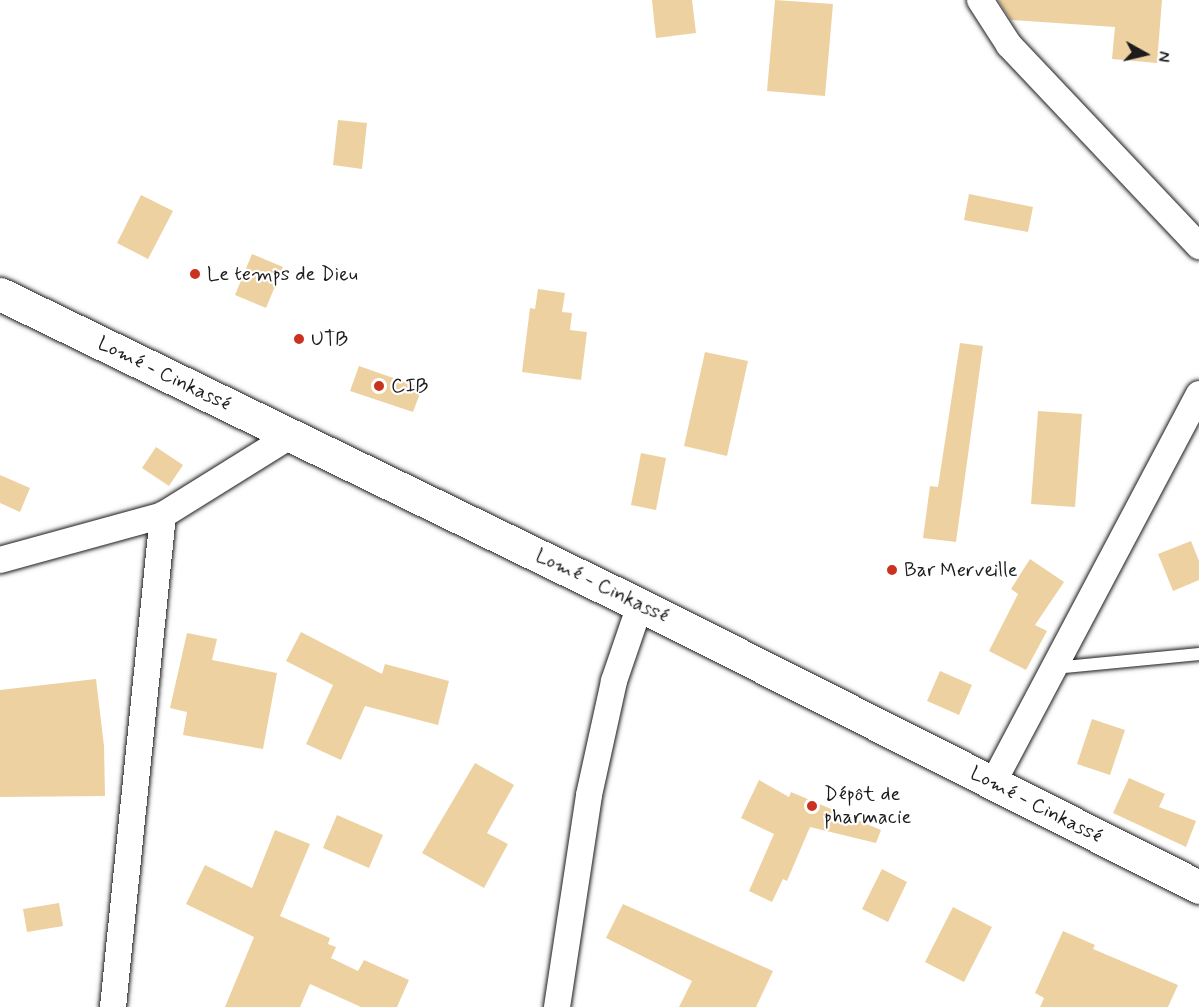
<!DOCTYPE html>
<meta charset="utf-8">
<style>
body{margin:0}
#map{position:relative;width:1199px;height:1007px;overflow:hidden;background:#fff;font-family:Mynerve,sans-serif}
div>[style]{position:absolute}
.building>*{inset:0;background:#eed1a1}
.roads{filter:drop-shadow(0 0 2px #1c1c1c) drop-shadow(0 0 2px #1c1c1c)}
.service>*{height:12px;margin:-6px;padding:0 6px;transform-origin:6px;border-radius:6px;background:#fff}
.minor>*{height:26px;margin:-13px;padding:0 13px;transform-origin:13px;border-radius:13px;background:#fff}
.trunk>*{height:33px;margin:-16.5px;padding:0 16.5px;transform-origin:16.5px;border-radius:16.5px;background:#fff}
.dots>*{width:16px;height:16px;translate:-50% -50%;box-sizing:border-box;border:3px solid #fff;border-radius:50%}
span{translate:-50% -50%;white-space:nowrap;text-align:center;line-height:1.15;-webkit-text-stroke:4.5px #fff;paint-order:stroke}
.poi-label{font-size:20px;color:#1c1c1c}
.left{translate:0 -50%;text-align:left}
.street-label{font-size:20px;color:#1c1c1c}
.north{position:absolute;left:1115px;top:24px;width:60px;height:60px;-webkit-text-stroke:4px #fff;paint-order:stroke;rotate:98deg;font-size:16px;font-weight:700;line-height:24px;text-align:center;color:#1c1c1c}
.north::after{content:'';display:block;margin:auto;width:21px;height:27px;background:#1c1c1c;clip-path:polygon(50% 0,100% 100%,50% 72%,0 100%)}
</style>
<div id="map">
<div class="building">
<div style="clip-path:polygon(652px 0,692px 0,696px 33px,656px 38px)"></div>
<div style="clip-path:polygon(775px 0,833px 4px,825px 96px,767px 91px)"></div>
<div style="clip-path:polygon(998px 0,1162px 0,1157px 63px,1112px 59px,1115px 27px,1011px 20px)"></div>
<div style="clip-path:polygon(338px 120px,367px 123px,362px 169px,333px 165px)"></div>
<div style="clip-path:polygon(969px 194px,1033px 207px,1028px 232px,964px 220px)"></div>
<div style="clip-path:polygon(141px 195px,173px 211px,148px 259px,117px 243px)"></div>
<div style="clip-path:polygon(252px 254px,283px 267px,266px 308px,235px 295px)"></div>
<div style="clip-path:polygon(538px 289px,565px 293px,562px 312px,572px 313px,570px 330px,587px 332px,581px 380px,522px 372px,530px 308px,535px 309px)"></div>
<div style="clip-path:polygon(960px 343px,983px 346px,956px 542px,923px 538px,930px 486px,938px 487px)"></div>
<div style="clip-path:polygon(705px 352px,748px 361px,727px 456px,684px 446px)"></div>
<div style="clip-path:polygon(359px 366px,422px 388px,413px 412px,350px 391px)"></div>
<div style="clip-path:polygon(1038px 411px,1082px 414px,1075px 507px,1031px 504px)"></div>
<div style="clip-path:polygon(156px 447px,183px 465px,169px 486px,142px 468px)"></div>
<div style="clip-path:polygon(641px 453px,666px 458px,656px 510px,631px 505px)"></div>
<div style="clip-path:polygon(0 475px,30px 488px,20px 512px,0 503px)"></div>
<div style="clip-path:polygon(1191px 541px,1199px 561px,1199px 580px,1173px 591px,1158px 554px)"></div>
<div style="clip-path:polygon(1030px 559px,1064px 582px,1035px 625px,1047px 631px,1026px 670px,989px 651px,1018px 594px,1011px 589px)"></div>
<div style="clip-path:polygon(301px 632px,382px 674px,385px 664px,449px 681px,438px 725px,365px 706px,341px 760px,306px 744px,333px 685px,286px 661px)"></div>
<div style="clip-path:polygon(187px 633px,217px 639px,212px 660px,277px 673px,263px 749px,183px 735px,187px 712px,170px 708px)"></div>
<div style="clip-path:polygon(940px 671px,972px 685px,959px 715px,927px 701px)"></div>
<div style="clip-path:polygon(96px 679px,104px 746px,105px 796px,0 797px,0 690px)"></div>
<div style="clip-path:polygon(1092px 719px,1125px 730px,1110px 775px,1077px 764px)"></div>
<div style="clip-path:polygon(475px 763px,514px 785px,487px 833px,508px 844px,484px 888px,422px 853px)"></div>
<div style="clip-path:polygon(1129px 778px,1165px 794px,1159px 807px,1196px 821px,1186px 847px,1113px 813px)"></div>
<div style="clip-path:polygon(759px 780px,789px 797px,791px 792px,881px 830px,876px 843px,810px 827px,787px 881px,783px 879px,772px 902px,749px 891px,774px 834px,741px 818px)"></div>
<div style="clip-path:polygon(337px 815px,383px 835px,369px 868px,323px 848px)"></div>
<div style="clip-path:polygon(275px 830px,310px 844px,280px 916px,330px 938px,328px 944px,336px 947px,331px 958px,358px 971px,364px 960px,409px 980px,397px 1007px,361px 1007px,310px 984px,300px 1007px,225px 1007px,254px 937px,186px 904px,205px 865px,252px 888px)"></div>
<div style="clip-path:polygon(882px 869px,907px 882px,888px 922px,862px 909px)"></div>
<div style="clip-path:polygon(59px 903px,63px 926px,27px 932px,23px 909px)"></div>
<div style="clip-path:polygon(623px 904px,773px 971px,756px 1007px,679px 1007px,692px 981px,606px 938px)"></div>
<div style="clip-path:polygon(953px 907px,992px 927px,964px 982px,925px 962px)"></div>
<div style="clip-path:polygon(1063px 931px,1095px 945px,1093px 949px,1178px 985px,1168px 1007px,1040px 1007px,1044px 998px,1035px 993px)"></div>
</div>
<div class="roads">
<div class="service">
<div style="left:1054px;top:668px;width:146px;rotate:-5.5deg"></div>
</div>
<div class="minor">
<div style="left:980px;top:0;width:54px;rotate:57.2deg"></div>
<div style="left:1009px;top:45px;width:277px;rotate:46.6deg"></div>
<div style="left:0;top:560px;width:169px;rotate:-15.4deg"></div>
<div style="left:993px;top:783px;width:440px;rotate:-62.1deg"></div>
<div style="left:113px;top:1007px;width:495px;rotate:-84.2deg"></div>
<div style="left:163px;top:515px;width:150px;rotate:-31.9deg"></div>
<div style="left:557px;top:1007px;width:214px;rotate:-81.4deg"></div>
<div style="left:589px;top:795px;width:117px;rotate:-77.6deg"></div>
<div style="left:614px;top:681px;width:80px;rotate:-71.1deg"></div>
</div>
<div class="trunk">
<div style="left:0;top:294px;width:712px;rotate:25.92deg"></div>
<div style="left:640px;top:605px;width:626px;rotate:26.77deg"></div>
</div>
</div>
<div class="dots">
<div style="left:195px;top:274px;background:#c8321e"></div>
<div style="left:299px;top:339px;background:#c8321e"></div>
<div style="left:379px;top:386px;background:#c8321e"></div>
<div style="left:892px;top:570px;background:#c8321e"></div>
<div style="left:812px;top:806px;background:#c8321e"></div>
</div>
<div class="poi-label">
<span class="left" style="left:207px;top:274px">Le temps de Dieu</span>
<span class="left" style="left:311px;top:339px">UTB</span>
<span class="left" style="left:391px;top:386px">CIB</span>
<span class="left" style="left:904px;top:570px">Bar Merveille</span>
<span class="left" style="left:824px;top:806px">Dépôt de<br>pharmacie</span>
</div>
<div class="street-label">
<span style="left:164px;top:374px;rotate:26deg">Lomé - Cinkassé</span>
<span style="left:602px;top:586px;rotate:26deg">Lomé - Cinkassé</span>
<span style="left:1036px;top:805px;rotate:27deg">Lomé - Cinkassé</span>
</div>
<div class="north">N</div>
</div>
